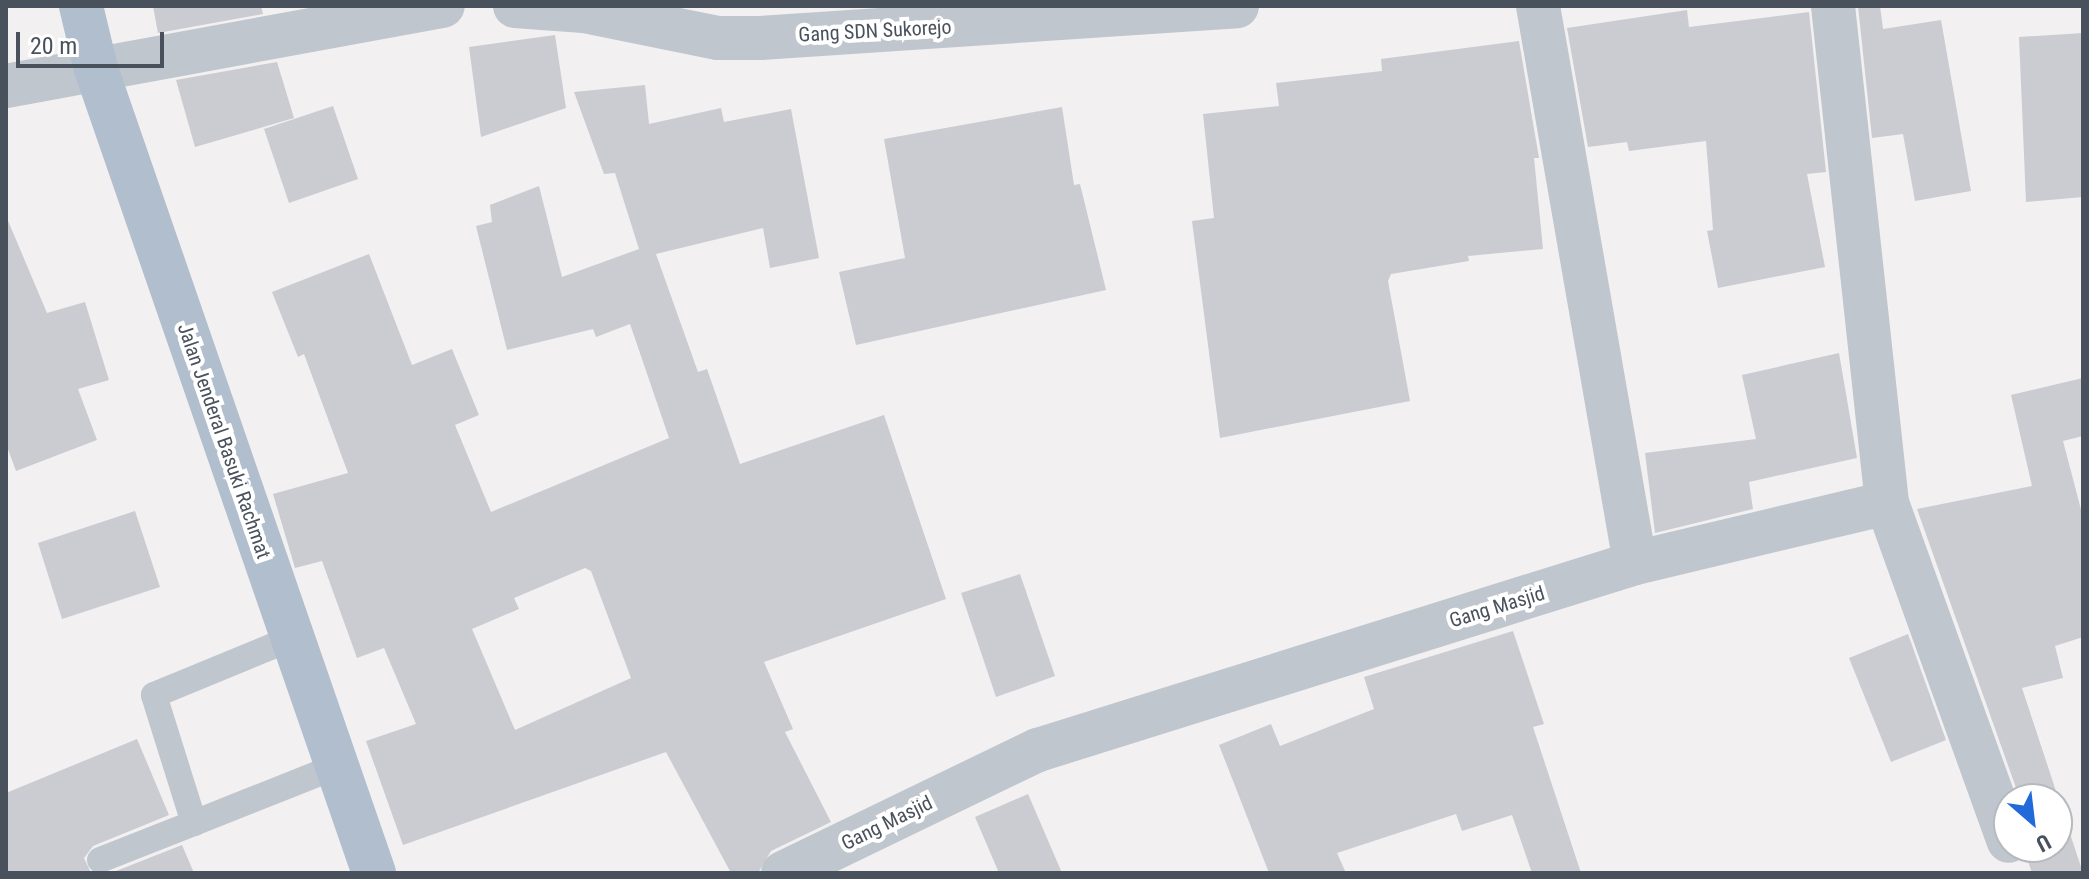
<!DOCTYPE html>
<style>
body{margin:0}
#map{position:relative;width:2089px;height:879px;overflow:hidden;background:#f2f0f0;font-family:"Roboto Condensed",sans-serif}
div>[style]{position:absolute}
.building>*{inset:0;background:#caccd2}
.lane>*{height:26px;margin:-13px;padding:0 13px;transform-origin:13px;border-radius:13px;background:#bfc6ce}
.street>*{height:44px;margin:-22px;padding:0 22px;transform-origin:22px;border-radius:22px;background:#bfc6ce}
.primary>*{height:44px;margin:-22px;padding:0 22px;transform-origin:22px;border-radius:22px;background:#b1becd}
span{translate:-50% -50%;white-space:nowrap;text-align:center;line-height:1.15;-webkit-text-stroke:8px #fff;paint-order:stroke}
.street-label{font-size:20px;color:#49525c}
.frame{position:absolute;inset:0;border:8px solid #49525c;pointer-events:none}
.north{position:absolute;left:1993px;top:783px;width:80px;height:80px;box-sizing:border-box;background:#fff;border:2px solid #b6babe;border-radius:50%;rotate:152deg;font-size:22px;font-weight:700;line-height:32px;text-align:center;color:#49525c}
.north::after{content:'';display:block;margin:auto;width:28px;height:36px;background:#226ada;clip-path:polygon(50% 0,100% 100%,50% 72%,0 100%)}
.scale{position:absolute;left:16px;top:32px;width:148px;height:36px;box-sizing:border-box;border:4px solid #49525c;border-top:0;padding-left:10px;font-size:24px;line-height:28px;white-space:nowrap;color:#49525c;-webkit-text-stroke:6px #fff;paint-order:stroke}
</style>
<div id="map">
<div class="building">
<div style="clip-path:polygon(153px 6px,261px 6px,263px 14px,158px 33px)"></div>
<div style="clip-path:polygon(1858px 6px,1880px 6px,1883px 29px,1941px 20px,1971px 191px,1915px 201px,1903px 134px,1872px 138px)"></div>
<div style="clip-path:polygon(1687px 10px,1689px 27px,1809px 12px,1826px 172px,1807px 174px,1825px 267px,1718px 288px,1707px 231px,1713px 230px,1706px 141px,1629px 151px,1627px 142px,1588px 147px,1567px 28px)"></div>
<div style="clip-path:polygon(2083px 33px,2083px 197px,2026px 202px,2019px 37px)"></div>
<div style="clip-path:polygon(555px 35px,566px 108px,481px 137px,469px 47px)"></div>
<div style="clip-path:polygon(1519px 41px,1539px 158px,1534px 158px,1543px 249px,1468px 256px,1469px 261px,1391px 274px,1388px 281px,1410px 401px,1220px 438px,1192px 221px,1214px 218px,1203px 114px,1279px 106px,1276px 83px,1382px 71px,1381px 59px)"></div>
<div style="clip-path:polygon(277px 62px,294px 118px,195px 147px,176px 80px)"></div>
<div style="clip-path:polygon(evenodd,645px 85px,649px 124px,721px 108px,724px 122px,791px 109px,819px 258px,770px 268px,763px 228px,656px 254px,698px 372px,707px 369px,740px 464px,884px 415px,946px 599px,764px 662px,793px 729px,785px 732px,831px 822px,771px 851px,758px 873px,731px 873px,666px 752px,403px 845px,366px 741px,416px 724px,384px 648px,357px 658px,322px 561px,295px 568px,273px 494px,348px 473px,304px 354px,298px 357px,272px 292px,369px 254px,412px 365px,452px 349px,479px 415px,455px 425px,491px 512px,669px 438px,630px 324px,596px 337px,593px 329px,507px 350px,476px 226px,492px 222px,490px 205px,539px 186px,562px 277px,639px 249px,615px 173px,604px 174px,574px 92px,645px 85px,585px 568px,591px 571px,631px 678px,515px 730px,472px 629px,519px 609px,514px 598px,585px 568px)"></div>
<div style="clip-path:polygon(333px 106px,358px 179px,289px 203px,264px 129px)"></div>
<div style="clip-path:polygon(1062px 107px,1074px 185px,1080px 184px,1106px 290px,856px 345px,839px 272px,905px 258px,884px 139px)"></div>
<div style="clip-path:polygon(6px 216px,47px 313px,85px 302px,109px 380px,78px 389px,97px 440px,16px 471px,6px 444px)"></div>
<div style="clip-path:polygon(1839px 353px,1857px 458px,1749px 482px,1753px 509px,1655px 533px,1645px 453px,1756px 439px,1742px 375px)"></div>
<div style="clip-path:polygon(2083px 378px,2083px 436px,2063px 441px,2083px 517px,2083px 637px,2055px 646px,2063px 678px,2022px 688px,2083px 873px,2032px 873px,2027px 858px,2033px 847px,2057px 847px,2057px 799px,2020px 799px,1917px 509px,2032px 486px,2011px 395px)"></div>
<div style="clip-path:polygon(135px 511px,160px 587px,62px 619px,38px 543px)"></div>
<div style="clip-path:polygon(1020px 574px,1055px 676px,996px 697px,961px 593px)"></div>
<div style="clip-path:polygon(1513px 631px,1544px 724px,1533px 727px,1581px 873px,1532px 873px,1512px 815px,1462px 831px,1456px 814px,1337px 853px,1346px 873px,1269px 873px,1219px 745px,1271px 724px,1280px 746px,1374px 709px,1364px 677px)"></div>
<div style="clip-path:polygon(1908px 634px,1946px 740px,1891px 762px,1849px 658px)"></div>
<div style="clip-path:polygon(137px 739px,169px 815px,93px 846px,84px 858px,91px 873px,6px 873px,6px 793px)"></div>
<div style="clip-path:polygon(1028px 794px,1062px 873px,999px 873px,975px 817px)"></div>
<div style="clip-path:polygon(182px 845px,194px 873px,111px 873px)"></div>
</div>
<div class="lane">
<div style="left:194px;top:823px;width:154px;rotate:-21.7deg"></div>
<div style="left:100px;top:860px;width:101px;rotate:-21.5deg"></div>
<div style="left:194px;top:823px;width:134px;rotate:-107.4deg"></div>
<div style="left:154px;top:695px;width:149px;rotate:-22.4deg"></div>
</div>
<div class="street">
<div style="left:515px;top:6px;width:69px;rotate:4.1deg"></div>
<div style="left:584px;top:11px;width:137px;rotate:11.4deg"></div>
<div style="left:718px;top:38px;width:42px"></div>
<div style="left:760px;top:38px;width:478px;rotate:-3.8deg"></div>
<div style="left:1538px;top:6px;width:565px;rotate:80.12deg"></div>
<div style="left:1833px;top:6px;width:500px;rotate:83.8deg"></div>
<div style="left:6px;top:86px;width:444px;rotate:-10.4deg"></div>
<div style="left:783px;top:873px;width:283px;rotate:-25.8deg"></div>
<div style="left:1038px;top:750px;width:626px;rotate:-17.39deg"></div>
<div style="left:1635px;top:563px;width:259px;rotate:-13.4deg"></div>
<div style="left:1887px;top:503px;width:359px;rotate:70.2deg"></div>
</div>
<div class="primary">
<div style="left:81px;top:6px;width:65px;rotate:76.6deg"></div>
<div style="left:96px;top:69px;width:851px;rotate:70.93deg"></div>
</div>
<div class="street-label">
<span style="left:875px;top:31px;rotate:-3deg">Gang SDN Sukorejo</span>
<span style="left:224px;top:441px;rotate:71deg">Jalan Jenderal Basuki Rachmat</span>
<span style="left:1497px;top:607px;rotate:-17deg">Gang Masjid</span>
<span style="left:887px;top:823px;rotate:-26deg">Gang Masjid</span>
</div>
<div class="frame"></div>
<div class="north">U</div>
<div class="scale">20 m</div>
</div>
